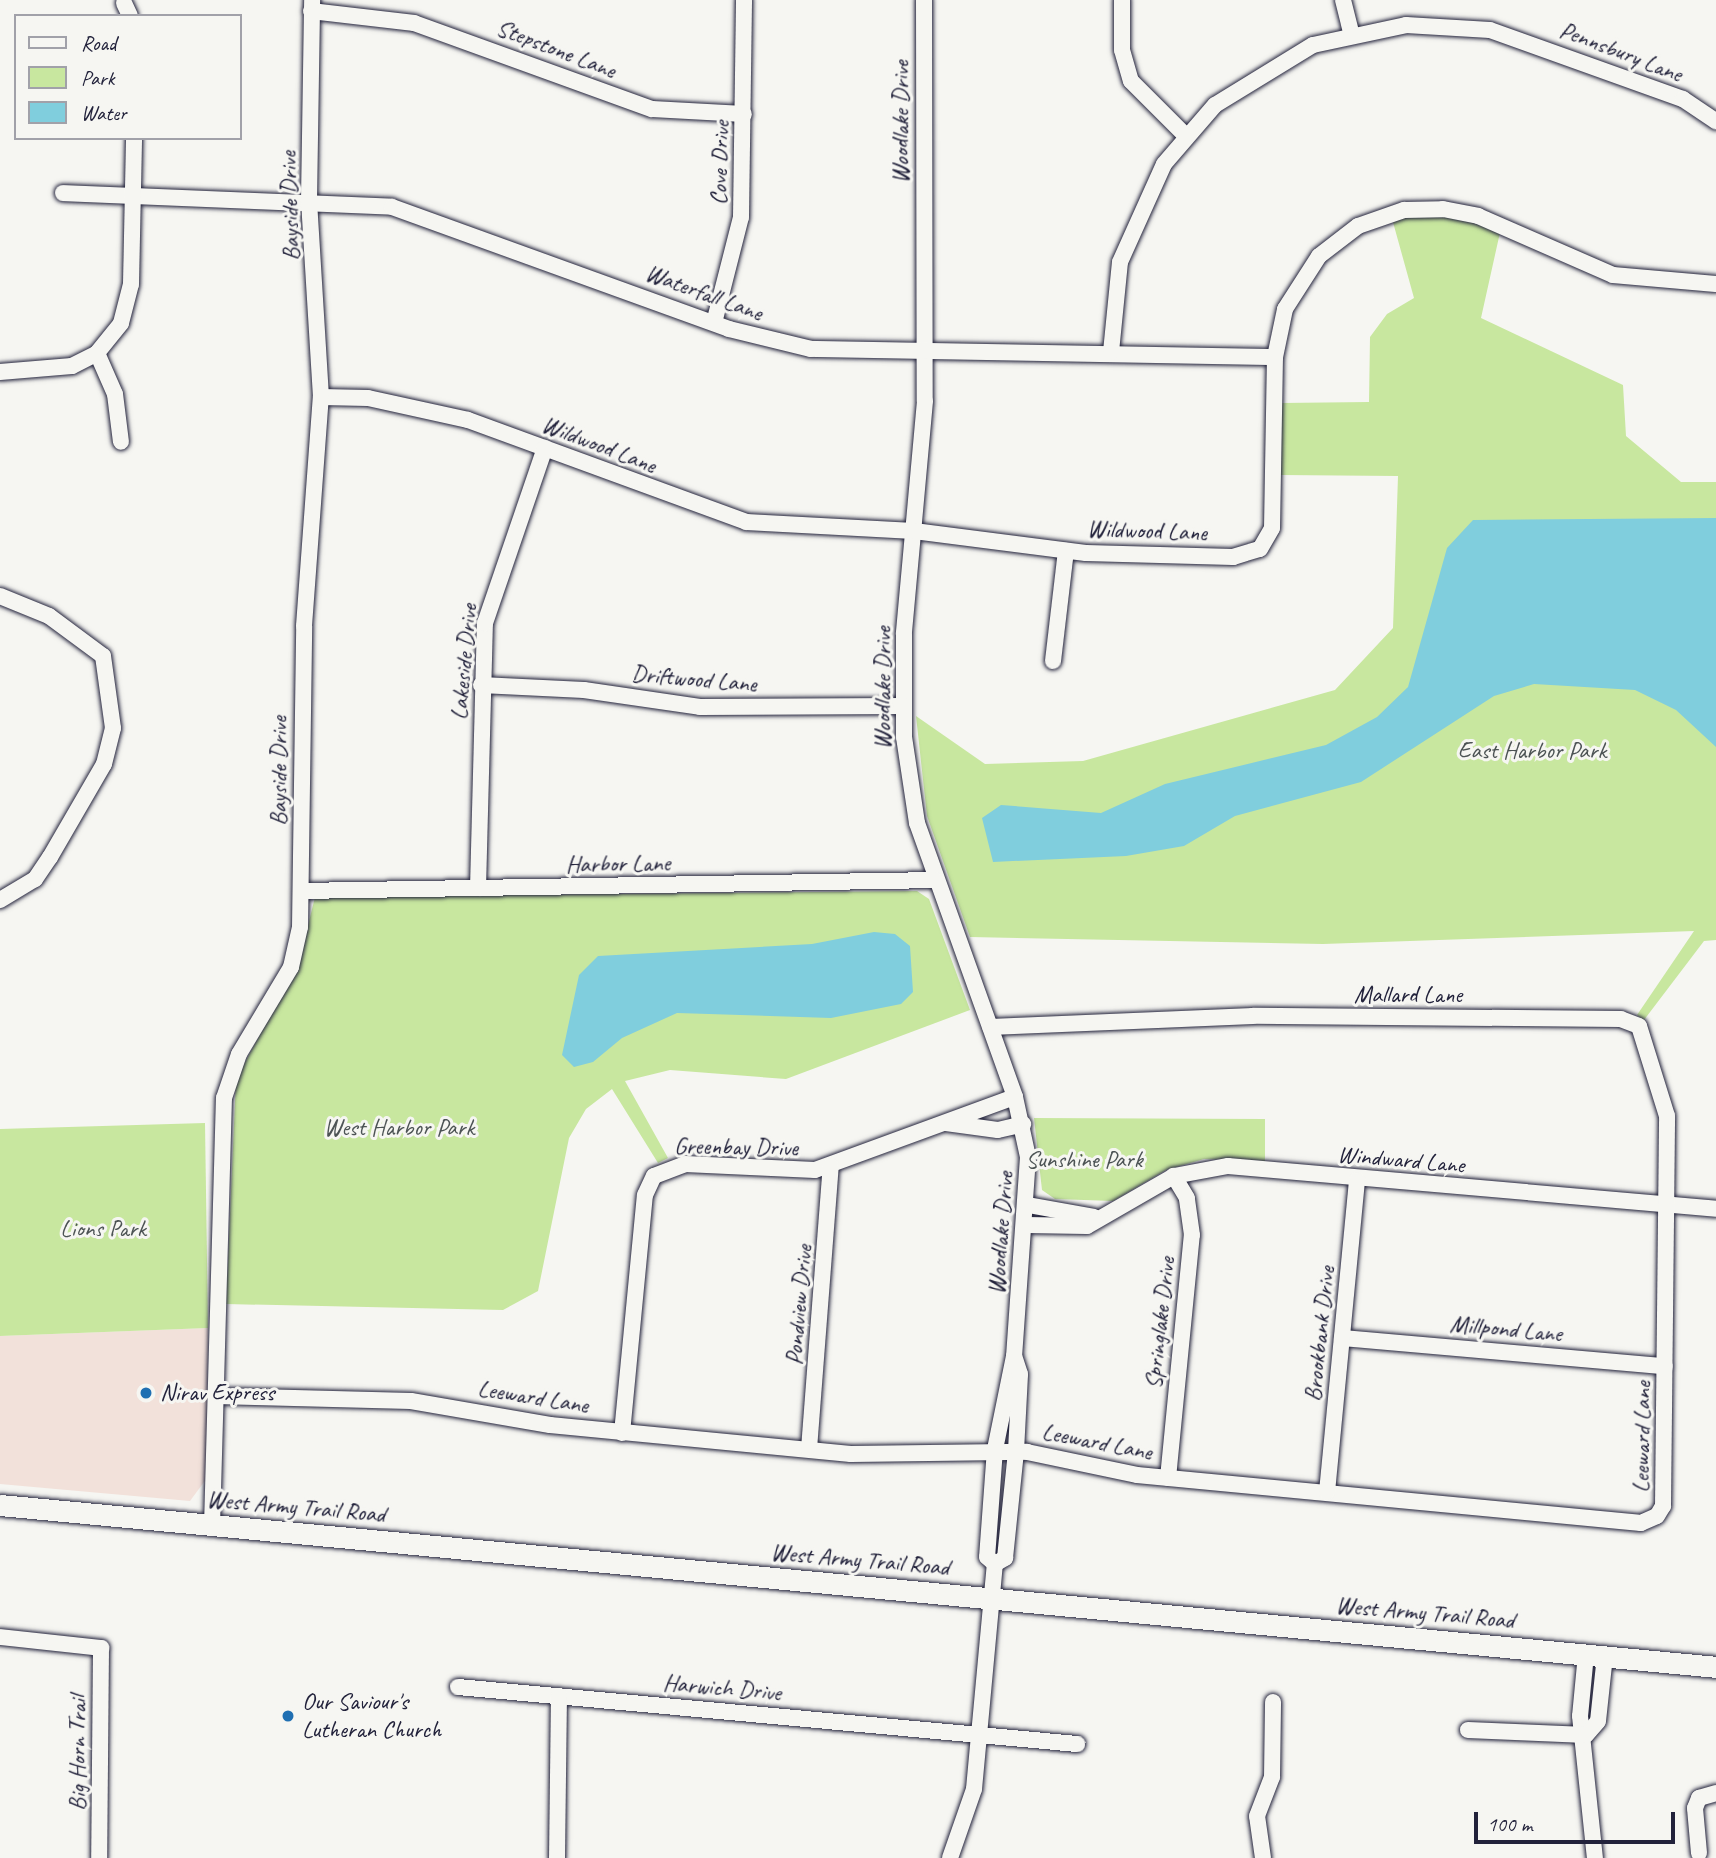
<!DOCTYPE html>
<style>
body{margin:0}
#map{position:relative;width:1716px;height:1858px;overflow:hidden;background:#f6f6f2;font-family:Caveat,sans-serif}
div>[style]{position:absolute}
.built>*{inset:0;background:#f2e1da}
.green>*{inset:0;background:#c8e79f}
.water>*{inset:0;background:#80cedd}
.roads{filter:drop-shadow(0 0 2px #22223b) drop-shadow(0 0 2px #22223b)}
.street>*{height:16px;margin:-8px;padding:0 8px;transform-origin:8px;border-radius:8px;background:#f6f6f2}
.secondary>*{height:21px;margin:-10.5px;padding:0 10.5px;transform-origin:10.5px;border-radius:10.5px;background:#f6f6f2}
.dots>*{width:19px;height:19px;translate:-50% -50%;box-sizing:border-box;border:4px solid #f6f6f2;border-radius:50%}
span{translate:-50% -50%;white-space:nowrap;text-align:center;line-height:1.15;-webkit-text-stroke:6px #f6f6f2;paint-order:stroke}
.street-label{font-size:24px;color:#22223b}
.park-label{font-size:24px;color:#4c5354}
.poi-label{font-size:24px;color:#22223b}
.left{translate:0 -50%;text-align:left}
.legend{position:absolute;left:14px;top:14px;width:228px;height:126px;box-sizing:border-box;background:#f6f6f2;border:2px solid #a1a1a9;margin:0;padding:9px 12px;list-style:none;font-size:21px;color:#22223b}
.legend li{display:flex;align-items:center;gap:14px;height:35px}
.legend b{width:35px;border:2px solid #a1a1a9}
.scale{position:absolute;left:1474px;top:1812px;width:201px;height:32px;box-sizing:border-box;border:4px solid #22223b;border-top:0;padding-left:9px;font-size:21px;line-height:24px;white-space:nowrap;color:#22223b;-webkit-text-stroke:5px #f6f6f2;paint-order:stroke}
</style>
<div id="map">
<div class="built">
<div style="clip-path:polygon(208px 1328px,207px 1478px,190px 1501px,0 1484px,0 1336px)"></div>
</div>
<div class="green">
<div style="clip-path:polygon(1436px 211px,1501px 228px,1481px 318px,1623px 385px,1626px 436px,1681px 482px,1716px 482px,1716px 940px,1704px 941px,1644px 1020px,1637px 1015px,1694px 931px,1323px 944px,970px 937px,927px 816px,916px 716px,985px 764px,1083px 761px,1335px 690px,1393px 628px,1398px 476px,1280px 475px,1281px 403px,1369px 402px,1370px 337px,1387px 314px,1414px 298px,1391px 215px)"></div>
<div style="clip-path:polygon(917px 891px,929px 899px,970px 1010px,786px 1079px,670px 1070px,625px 1081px,668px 1158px,658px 1163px,612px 1089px,586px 1109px,569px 1138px,538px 1291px,503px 1310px,226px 1304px,236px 1079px,299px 962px,315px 897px)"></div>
<div style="clip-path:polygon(1034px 1118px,1265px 1119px,1265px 1161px,1204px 1159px,1166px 1170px,1113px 1201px,1055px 1199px,1042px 1190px)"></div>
<div style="clip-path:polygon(205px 1123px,208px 1328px,0 1336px,0 1129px)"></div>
</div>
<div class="water">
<div style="clip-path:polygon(1716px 518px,1716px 747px,1676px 710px,1635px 690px,1534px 684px,1494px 696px,1361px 782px,1235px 816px,1184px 846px,1126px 856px,993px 862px,982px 818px,1001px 805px,1101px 813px,1165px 784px,1326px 745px,1377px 717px,1408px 687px,1447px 548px,1473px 520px)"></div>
<div style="clip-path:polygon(874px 932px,895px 934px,910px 946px,913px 992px,901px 1004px,831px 1018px,677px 1013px,622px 1038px,593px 1062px,574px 1067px,562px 1055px,579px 975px,598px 956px,812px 944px)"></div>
</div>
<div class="roads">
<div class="street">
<div style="left:924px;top:0;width:401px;rotate:89.9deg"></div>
<div style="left:925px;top:401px;width:234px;rotate:95.2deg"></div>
<div style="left:904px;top:634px;width:103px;rotate:90deg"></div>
<div style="left:904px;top:737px;width:87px;rotate:81.4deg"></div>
<div style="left:917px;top:823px;width:291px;rotate:70.3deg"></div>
<div style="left:1015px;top:1097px;width:61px;rotate:77.8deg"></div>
<div style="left:1028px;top:1157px;width:199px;rotate:94deg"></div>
<div style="left:1014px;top:1356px;width:95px;rotate:101.5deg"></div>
<div style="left:995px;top:1449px;width:108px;rotate:94.2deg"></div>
<div style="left:987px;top:1557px;width:11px;rotate:41deg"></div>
<div style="left:1122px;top:0;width:50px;rotate:90deg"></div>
<div style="left:1122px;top:50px;width:32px;rotate:74deg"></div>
<div style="left:1131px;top:81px;width:76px;rotate:45deg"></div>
<div style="left:1343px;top:0;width:34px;rotate:76deg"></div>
<div style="left:124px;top:3px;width:14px;rotate:65deg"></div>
<div style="left:311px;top:11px;width:104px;rotate:6.6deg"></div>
<div style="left:414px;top:23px;width:253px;rotate:19.9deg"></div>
<div style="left:652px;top:109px;width:92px;rotate:3.1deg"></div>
<div style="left:63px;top:193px;width:329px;rotate:2.4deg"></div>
<div style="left:392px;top:207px;width:358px;rotate:19.9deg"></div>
<div style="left:729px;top:329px;width:84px;rotate:13.7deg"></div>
<div style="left:811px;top:349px;width:464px;rotate:1deg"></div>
<div style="left:714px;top:323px;width:109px;rotate:-75.7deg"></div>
<div style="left:741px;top:217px;width:217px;rotate:-89.2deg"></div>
<div style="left:1111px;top:352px;width:90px;rotate:-84.3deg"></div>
<div style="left:1120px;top:262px;width:107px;rotate:-65.8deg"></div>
<div style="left:1164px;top:164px;width:78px;rotate:-49.2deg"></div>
<div style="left:1215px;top:105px;width:115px;rotate:-31.5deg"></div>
<div style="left:1313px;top:45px;width:95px;rotate:-12.1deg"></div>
<div style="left:1406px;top:25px;width:84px;rotate:3.4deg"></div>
<div style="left:1490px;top:30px;width:205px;rotate:19.7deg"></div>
<div style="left:1683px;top:99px;width:40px;rotate:34deg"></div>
<div style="left:97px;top:353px;width:45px;rotate:66.3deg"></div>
<div style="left:115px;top:394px;width:48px;rotate:82.9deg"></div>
<div style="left:0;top:372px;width:72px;rotate:-4.8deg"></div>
<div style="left:72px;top:366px;width:28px;rotate:-27deg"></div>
<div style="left:97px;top:353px;width:38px;rotate:-51deg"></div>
<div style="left:121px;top:323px;width:40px;rotate:-75.6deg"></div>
<div style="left:131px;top:284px;width:146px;rotate:-88.8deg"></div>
<div style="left:321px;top:397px;width:47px;rotate:1.2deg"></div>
<div style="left:368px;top:398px;width:102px;rotate:12.4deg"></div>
<div style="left:468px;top:420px;width:296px;rotate:20.1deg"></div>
<div style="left:746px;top:522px;width:168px;rotate:3.1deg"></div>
<div style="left:914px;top:531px;width:173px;rotate:7.3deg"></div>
<div style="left:1086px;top:553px;width:147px;rotate:1.6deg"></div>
<div style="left:1233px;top:557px;width:28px;rotate:-17deg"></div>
<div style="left:1260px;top:549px;width:24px;rotate:-60deg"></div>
<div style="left:1272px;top:528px;width:171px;rotate:-89deg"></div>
<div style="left:1275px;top:357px;width:49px;rotate:-78.2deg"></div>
<div style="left:1285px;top:309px;width:63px;rotate:-57.3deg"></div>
<div style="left:1319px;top:256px;width:49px;rotate:-37.6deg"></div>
<div style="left:1358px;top:226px;width:49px;rotate:-19.2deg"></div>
<div style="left:1404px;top:210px;width:39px;rotate:-1deg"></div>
<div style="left:1443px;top:209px;width:36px;rotate:11deg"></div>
<div style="left:1478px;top:216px;width:147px;rotate:23.6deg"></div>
<div style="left:1613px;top:275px;width:103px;rotate:5deg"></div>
<div style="left:0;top:596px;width:53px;rotate:22.2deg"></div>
<div style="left:49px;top:616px;width:67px;rotate:36.5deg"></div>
<div style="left:103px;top:656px;width:73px;rotate:82.1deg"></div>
<div style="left:113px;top:728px;width:37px;rotate:104deg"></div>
<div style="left:104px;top:764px;width:108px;rotate:120.1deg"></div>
<div style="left:50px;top:857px;width:27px;rotate:124deg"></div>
<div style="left:35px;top:879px;width:41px;rotate:149deg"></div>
<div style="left:1053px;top:661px;width:111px;rotate:-83.3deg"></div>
<div style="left:481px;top:685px;width:103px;rotate:2.8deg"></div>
<div style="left:584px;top:690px;width:117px;rotate:8.3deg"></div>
<div style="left:700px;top:707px;width:203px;rotate:-0.3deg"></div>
<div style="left:478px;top:888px;width:265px;rotate:-88.5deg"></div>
<div style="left:485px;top:623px;width:185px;rotate:-71.1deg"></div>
<div style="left:301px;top:891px;width:634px;rotate:-0.99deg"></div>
<div style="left:946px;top:1123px;width:52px;rotate:7.7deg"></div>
<div style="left:998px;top:1130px;width:26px;rotate:-13deg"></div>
<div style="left:1028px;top:1205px;width:67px;rotate:10.3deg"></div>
<div style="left:1026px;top:1225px;width:61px;rotate:0.9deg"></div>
<div style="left:1087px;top:1226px;width:100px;rotate:-29.9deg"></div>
<div style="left:1174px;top:1176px;width:55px;rotate:-10.5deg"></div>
<div style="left:1228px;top:1166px;width:490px;rotate:5deg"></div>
<div style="left:1342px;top:1338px;width:324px;rotate:5deg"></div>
<div style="left:216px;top:1396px;width:195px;rotate:1.5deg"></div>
<div style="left:411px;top:1401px;width:141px;rotate:9.8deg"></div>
<div style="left:550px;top:1425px;width:302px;rotate:5.5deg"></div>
<div style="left:851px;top:1454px;width:176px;rotate:-0.7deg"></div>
<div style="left:1027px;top:1452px;width:112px;rotate:11.8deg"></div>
<div style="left:1137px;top:1475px;width:506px;rotate:5.44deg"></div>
<div style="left:1641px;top:1523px;width:17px;rotate:-24deg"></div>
<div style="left:1657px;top:1516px;width:12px;rotate:-59deg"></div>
<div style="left:1663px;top:1506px;width:390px;rotate:-89.4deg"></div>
<div style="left:1667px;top:1116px;width:94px;rotate:-107.3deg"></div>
<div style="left:1639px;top:1026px;width:19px;rotate:-159deg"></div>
<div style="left:1621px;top:1019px;width:368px;rotate:-179.5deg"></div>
<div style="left:1253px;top:1016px;width:263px;rotate:177.6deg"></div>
<div style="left:622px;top:1433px;width:239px;rotate:-84.5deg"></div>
<div style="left:645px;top:1195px;width:21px;rotate:-65deg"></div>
<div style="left:654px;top:1176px;width:33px;rotate:-21deg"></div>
<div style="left:685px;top:1164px;width:130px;rotate:2.6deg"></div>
<div style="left:815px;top:1170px;width:213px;rotate:-20.1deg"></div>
<div style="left:809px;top:1449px;width:284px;rotate:-85.6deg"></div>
<div style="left:1168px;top:1478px;width:244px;rotate:-84.4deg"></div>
<div style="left:1192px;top:1235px;width:37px;rotate:-98deg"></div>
<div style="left:1187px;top:1198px;width:26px;rotate:-121deg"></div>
<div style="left:1327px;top:1492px;width:313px;rotate:-84.5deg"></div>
<div style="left:212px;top:1526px;width:428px;rotate:-88.4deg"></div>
<div style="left:224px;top:1098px;width:46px;rotate:-71.2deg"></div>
<div style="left:239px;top:1054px;width:101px;rotate:-59.1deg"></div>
<div style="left:291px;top:967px;width:41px;rotate:-77.3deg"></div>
<div style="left:300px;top:927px;width:301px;rotate:-89.2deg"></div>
<div style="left:304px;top:626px;width:230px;rotate:-85.8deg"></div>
<div style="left:321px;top:397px;width:197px;rotate:-93.5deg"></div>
<div style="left:309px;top:200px;width:200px;rotate:-89.1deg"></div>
<div style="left:995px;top:1564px;width:12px;rotate:-31deg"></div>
<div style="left:1005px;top:1558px;width:108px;rotate:-84.1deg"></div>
<div style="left:1016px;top:1451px;width:77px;rotate:-87deg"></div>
<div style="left:1020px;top:1374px;width:19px;rotate:-108deg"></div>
<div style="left:0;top:1637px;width:102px;rotate:6.2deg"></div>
<div style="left:101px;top:1648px;width:210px;rotate:90.5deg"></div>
<div style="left:1586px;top:1654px;width:62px;rotate:95.5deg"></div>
<div style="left:1580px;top:1716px;width:143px;rotate:84deg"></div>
<div style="left:458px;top:1687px;width:622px;rotate:5.26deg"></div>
<div style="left:1468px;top:1730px;width:118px;rotate:2.4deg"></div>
<div style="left:1586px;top:1735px;width:18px;rotate:-49deg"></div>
<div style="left:1598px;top:1721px;width:65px;rotate:-83.9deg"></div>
<div style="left:1699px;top:1853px;width:45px;rotate:-95.1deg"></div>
<div style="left:1695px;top:1808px;width:11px;rotate:-68deg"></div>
<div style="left:1699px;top:1798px;width:18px;rotate:-16deg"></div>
<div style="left:557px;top:1858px;width:162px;rotate:-89.3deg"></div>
<div style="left:950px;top:1858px;width:73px;rotate:-70.8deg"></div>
<div style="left:974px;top:1789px;width:226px;rotate:-84.7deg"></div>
<div style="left:1263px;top:1858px;width:42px;rotate:-98.1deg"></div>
<div style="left:1257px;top:1816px;width:42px;rotate:-69deg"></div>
<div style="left:1272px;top:1777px;width:75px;rotate:-89.2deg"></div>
</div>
<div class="secondary">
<div style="left:0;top:1505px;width:1724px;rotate:5.39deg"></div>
</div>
</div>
<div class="dots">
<div style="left:146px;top:1393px;background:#1f6fb2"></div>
<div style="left:288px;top:1716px;background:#1f6fb2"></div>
</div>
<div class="street-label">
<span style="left:556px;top:49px;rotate:21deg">Stepstone Lane</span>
<span style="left:1621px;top:52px;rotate:21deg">Pennsbury Lane</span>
<span style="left:901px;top:122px;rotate:-90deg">Woodlake Drive</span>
<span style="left:720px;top:163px;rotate:-88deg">Cove Drive</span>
<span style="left:290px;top:206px;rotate:-92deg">Bayside Drive</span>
<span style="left:704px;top:293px;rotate:20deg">Waterfall Lane</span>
<span style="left:599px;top:445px;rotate:21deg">Wildwood Lane</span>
<span style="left:1147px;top:531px;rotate:2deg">Wildwood Lane</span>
<span style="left:464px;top:662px;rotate:-85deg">Lakeside Drive</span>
<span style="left:694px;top:679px;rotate:5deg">Driftwood Lane</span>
<span style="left:883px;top:688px;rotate:-90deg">Woodlake Drive</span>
<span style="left:279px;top:771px;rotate:-90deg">Bayside Drive</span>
<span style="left:618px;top:864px;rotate:-1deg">Harbor Lane</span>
<span style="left:1408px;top:995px">Mallard Lane</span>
<span style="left:736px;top:1147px;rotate:1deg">Greenbay Drive</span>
<span style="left:1401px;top:1160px;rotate:5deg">Windward Lane</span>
<span style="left:1001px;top:1233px;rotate:-86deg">Woodlake Drive</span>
<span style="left:799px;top:1305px;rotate:-85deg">Pondview Drive</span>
<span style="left:1160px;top:1323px;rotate:-84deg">Springlake Drive</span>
<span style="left:1506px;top:1329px;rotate:5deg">Millpond Lane</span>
<span style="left:1320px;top:1334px;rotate:-84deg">Brookbank Drive</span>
<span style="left:533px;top:1397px;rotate:9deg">Leeward Lane</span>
<span style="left:1642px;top:1437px;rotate:-89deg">Leeward Lane</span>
<span style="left:1097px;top:1442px;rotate:11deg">Leeward Lane</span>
<span style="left:296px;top:1507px;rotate:5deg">West Army Trail Road</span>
<span style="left:860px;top:1560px;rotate:5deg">West Army Trail Road</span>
<span style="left:1425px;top:1613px;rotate:5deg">West Army Trail Road</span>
<span style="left:722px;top:1688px;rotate:5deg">Harwich Drive</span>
<span style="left:78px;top:1753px;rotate:-90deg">Big Horn Trail</span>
</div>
<div class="park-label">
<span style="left:1532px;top:751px">East Harbor Park</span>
<span style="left:399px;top:1128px">West Harbor Park</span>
<span style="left:1084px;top:1160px">Sunshine Park</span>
<span style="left:103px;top:1229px">Lions Park</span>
</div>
<div class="poi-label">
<span class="left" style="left:160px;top:1393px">Nirav Express</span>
<span class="left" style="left:302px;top:1716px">Our Saviour's<br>Lutheran Church</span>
</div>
<ul class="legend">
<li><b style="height:9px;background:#f6f6f2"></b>Road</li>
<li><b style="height:19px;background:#c8e79f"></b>Park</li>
<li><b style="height:19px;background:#80cedd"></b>Water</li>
</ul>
<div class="scale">100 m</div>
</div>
